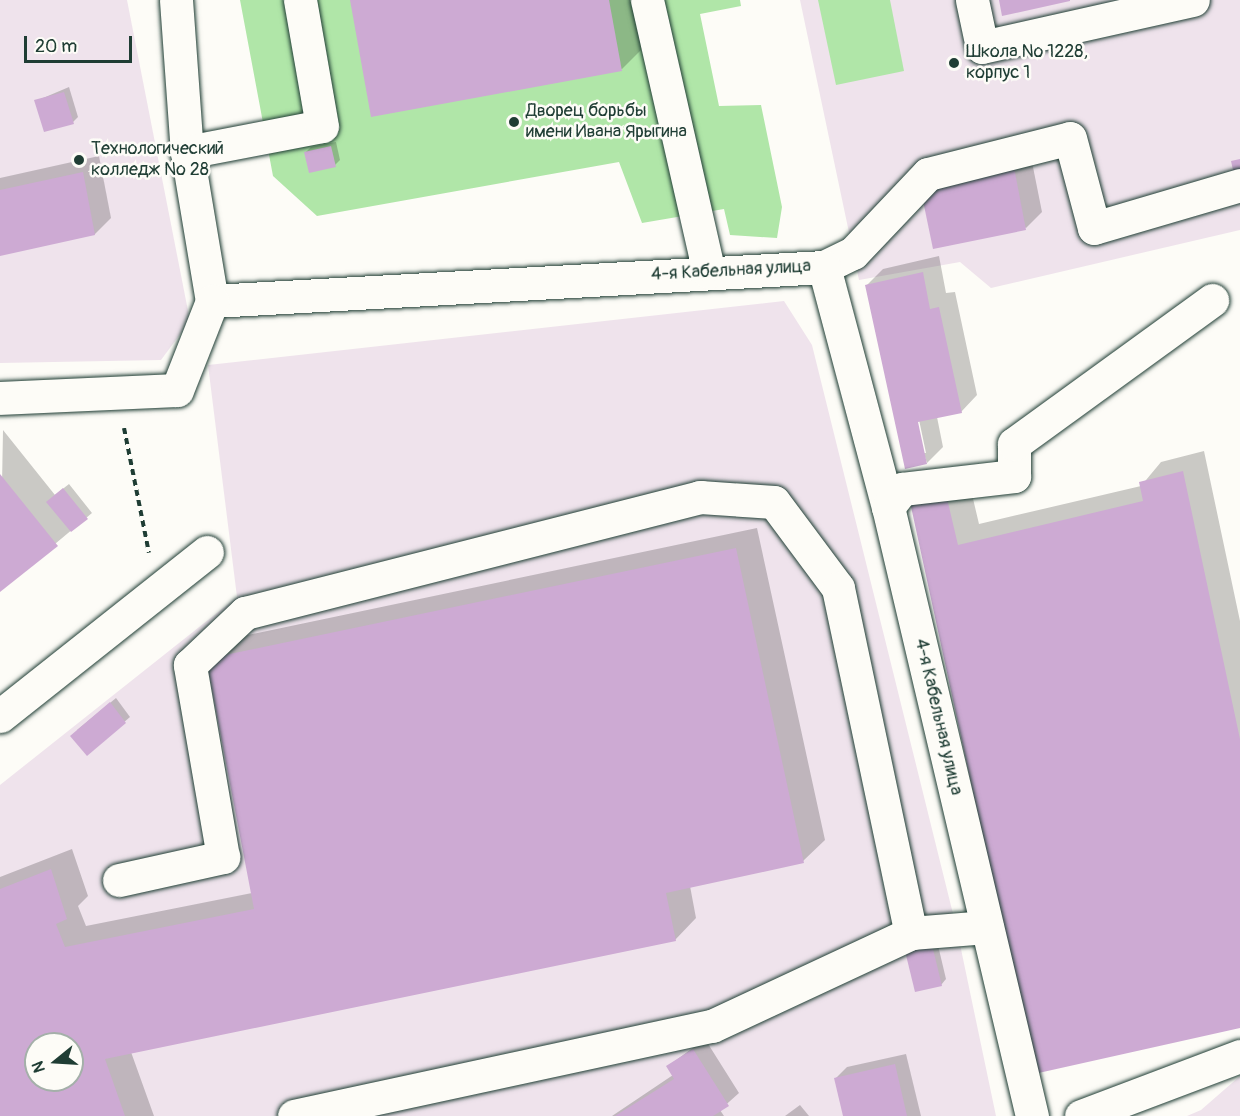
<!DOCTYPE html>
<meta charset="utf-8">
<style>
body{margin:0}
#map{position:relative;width:1240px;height:1116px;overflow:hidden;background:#fdfcf7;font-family:Pangolin,sans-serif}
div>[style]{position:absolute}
.built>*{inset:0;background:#efe3ec}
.green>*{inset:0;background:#b0e6a8}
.shadow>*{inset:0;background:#0003}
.building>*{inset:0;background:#cdaad3}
.path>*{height:4px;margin-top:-2px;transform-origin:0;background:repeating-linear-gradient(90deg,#1f3d34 0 6px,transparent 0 10.5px)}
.roads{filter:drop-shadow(0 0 2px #1f3d34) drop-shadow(0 0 2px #1f3d34)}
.minor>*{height:33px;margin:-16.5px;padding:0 16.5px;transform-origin:16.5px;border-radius:16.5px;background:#fdfcf7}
.dots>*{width:16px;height:16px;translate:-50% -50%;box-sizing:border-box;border:3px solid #fdfcf7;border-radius:50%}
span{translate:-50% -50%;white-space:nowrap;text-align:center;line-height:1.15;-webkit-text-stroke:5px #fdfcf7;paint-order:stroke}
.poi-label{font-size:18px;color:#1f3d34}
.left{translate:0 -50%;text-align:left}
.street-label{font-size:18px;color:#1f3d34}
.north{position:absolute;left:24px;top:1032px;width:60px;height:60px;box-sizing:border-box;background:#fdfcf7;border:2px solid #a4b0a9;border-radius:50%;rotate:252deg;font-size:16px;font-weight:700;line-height:24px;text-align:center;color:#1f3d34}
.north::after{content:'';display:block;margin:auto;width:21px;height:27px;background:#1f3d34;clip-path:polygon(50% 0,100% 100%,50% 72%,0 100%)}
.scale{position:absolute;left:24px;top:36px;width:108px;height:27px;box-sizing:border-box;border:3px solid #1f3d34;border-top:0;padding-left:8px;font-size:18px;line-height:21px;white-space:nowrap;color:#1f3d34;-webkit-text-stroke:4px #fdfcf7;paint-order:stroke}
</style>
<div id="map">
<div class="built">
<div style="clip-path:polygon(0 0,127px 0,190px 321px,161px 360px,0 363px)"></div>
<div style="clip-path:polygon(800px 0,1240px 0,1240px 230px,991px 288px,960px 262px,859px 280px)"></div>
<div style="clip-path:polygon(evenodd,784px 301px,812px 345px,957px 930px,996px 1116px,0 1116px,0 785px,237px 597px,208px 365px,784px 301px,36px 1044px,72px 1044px,72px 1080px,36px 1080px,36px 1044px)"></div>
<div style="clip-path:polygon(1240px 1076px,1240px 1116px,1187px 1116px,1201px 1110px)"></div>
</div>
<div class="green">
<div style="clip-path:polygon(240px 0,740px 0,741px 6px,700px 14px,719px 106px,761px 105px,782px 207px,777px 238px,730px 235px,724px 209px,642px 223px,619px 162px,317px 216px,273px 176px)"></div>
<div style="clip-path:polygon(818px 0,890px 0,904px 71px,836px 85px)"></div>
</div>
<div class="shadow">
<div style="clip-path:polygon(351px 0,643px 0,650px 41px,622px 69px)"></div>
<div style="clip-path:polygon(69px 87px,78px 117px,73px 122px,36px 101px)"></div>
<div style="clip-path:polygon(336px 142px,340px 160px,335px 165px,306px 152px,311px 147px)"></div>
<div style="clip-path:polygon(1028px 142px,1042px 212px,1026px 228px,942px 175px)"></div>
<div style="clip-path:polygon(99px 156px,111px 218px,95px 234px,0 254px,0 178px)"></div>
<div style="clip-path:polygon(evenodd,939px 256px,946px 293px,955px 292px,977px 395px,961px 412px,937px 417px,943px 447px,927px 463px,867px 285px,883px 269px,939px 256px,915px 415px,918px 415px,926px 453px,923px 453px,915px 415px)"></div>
<div style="clip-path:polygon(3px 430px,55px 495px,69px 484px,92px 513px,0 590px)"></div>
<div style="clip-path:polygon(1204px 451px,1240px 621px,1240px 1027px,1035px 1072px,933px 481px,967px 473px,979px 524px,1141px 486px,1161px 462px)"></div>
<div style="clip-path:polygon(evenodd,757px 528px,825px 840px,803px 861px,690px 886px,696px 918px,675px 940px,131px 1052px,154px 1116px,0 1116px,0 877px,72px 849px,88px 896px,78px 906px,86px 926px,252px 893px,208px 660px,229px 639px,757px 528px,36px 1044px,72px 1044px,72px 1080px,36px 1080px,36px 1044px)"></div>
<div style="clip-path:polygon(116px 698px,130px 717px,87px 754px,77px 730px)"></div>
<div style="clip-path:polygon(937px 941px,946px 979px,941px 985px,907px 952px)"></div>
<div style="clip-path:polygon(705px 1039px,739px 1093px,720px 1110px,724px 1116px,612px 1116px,673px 1075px,668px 1066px)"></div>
<div style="clip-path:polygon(906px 1054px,921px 1116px,845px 1116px,836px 1078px,847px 1067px)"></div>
<div style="clip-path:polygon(800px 1105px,809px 1116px,785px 1116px)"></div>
</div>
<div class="building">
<div style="clip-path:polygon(350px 0,609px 0,622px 71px,371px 117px)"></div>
<div style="clip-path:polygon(999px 0,1070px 0,1070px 1px,1002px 16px)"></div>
<div style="clip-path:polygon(64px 92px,74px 124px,44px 132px,34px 100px)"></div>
<div style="clip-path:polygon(331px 146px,336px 167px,309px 173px,304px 152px)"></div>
<div style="clip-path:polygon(1012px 157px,1026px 230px,933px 249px,921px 191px)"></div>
<div style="clip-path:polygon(1240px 159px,1240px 197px,1239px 197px,1231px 161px)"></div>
<div style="clip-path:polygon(83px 172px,95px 235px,0 256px,0 190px)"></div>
<div style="clip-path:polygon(923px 272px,930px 309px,939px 307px,962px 413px,918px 422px,927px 464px,905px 469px,865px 285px)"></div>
<div style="clip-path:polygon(1183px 471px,1240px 739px,1240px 1028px,1034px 1074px,910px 502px,946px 494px,958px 545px,1143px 501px,1139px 482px)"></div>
<div style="clip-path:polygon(0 474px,58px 546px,0 592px)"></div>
<div style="clip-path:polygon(63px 488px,88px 519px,71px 532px,46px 502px)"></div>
<div style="clip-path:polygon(evenodd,736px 548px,804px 863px,666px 893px,676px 941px,105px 1059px,125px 1116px,0 1116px,0 889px,51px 869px,67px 919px,56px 924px,65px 947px,254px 909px,206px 659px,736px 548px,36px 1044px,72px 1044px,72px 1080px,36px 1080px,36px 1044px)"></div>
<div style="clip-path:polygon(110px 702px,126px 723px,87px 756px,70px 736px)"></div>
<div style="clip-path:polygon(932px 945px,942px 986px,915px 992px,905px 951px)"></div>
<div style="clip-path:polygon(693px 1049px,729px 1106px,713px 1116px,615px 1116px,674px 1079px,666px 1066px)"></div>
<div style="clip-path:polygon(895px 1064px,907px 1116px,843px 1116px,834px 1078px)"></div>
</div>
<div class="path">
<div style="left:124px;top:428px;width:127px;rotate:78.7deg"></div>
</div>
<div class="roads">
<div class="minor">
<div style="left:176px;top:0;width:152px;rotate:85.9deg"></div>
<div style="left:187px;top:152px;width:151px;rotate:80.5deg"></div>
<div style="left:212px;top:301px;width:613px;rotate:-3.18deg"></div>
<div style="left:824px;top:267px;width:32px;rotate:-26deg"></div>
<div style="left:853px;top:253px;width:109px;rotate:-46.5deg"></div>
<div style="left:928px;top:174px;width:146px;rotate:-14.2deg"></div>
<div style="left:1070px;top:138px;width:93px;rotate:75.1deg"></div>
<div style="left:1094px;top:228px;width:152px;rotate:-16.4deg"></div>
<div style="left:647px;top:0;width:279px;rotate:77.2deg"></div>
<div style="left:972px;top:0;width:48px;rotate:78deg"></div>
<div style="left:982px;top:47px;width:216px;rotate:-12.6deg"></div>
<div style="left:187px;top:152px;width:137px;rotate:-10.9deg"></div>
<div style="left:322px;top:126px;width:128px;rotate:-99.9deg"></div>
<div style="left:824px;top:267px;width:248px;rotate:75.1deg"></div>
<div style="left:888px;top:507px;width:626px;rotate:76.7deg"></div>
<div style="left:0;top:398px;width:177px;rotate:-2.6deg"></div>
<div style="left:177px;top:390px;width:96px;rotate:-68.5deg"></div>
<div style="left:888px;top:507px;width:23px;rotate:-52deg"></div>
<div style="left:902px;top:489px;width:113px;rotate:-6.6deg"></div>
<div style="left:1014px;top:476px;width:32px;rotate:-90deg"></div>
<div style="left:1014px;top:444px;width:245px;rotate:-36deg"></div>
<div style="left:0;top:716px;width:264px;rotate:-38.4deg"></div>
<div style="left:119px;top:880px;width:107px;rotate:-12.5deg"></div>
<div style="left:223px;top:857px;width:195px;rotate:-99.8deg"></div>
<div style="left:190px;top:665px;width:76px;rotate:-43.4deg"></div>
<div style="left:245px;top:613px;width:470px;rotate:-14.3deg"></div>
<div style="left:700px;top:497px;width:74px;rotate:3.9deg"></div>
<div style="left:774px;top:502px;width:107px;rotate:53.3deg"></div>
<div style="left:838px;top:588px;width:353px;rotate:78.1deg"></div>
<div style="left:294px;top:1116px;width:428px;rotate:-12.2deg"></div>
<div style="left:712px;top:1026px;width:220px;rotate:-25deg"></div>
<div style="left:911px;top:933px;width:76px;rotate:-4.5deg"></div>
<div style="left:1081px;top:1116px;width:170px;rotate:-20.7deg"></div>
</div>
</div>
<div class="dots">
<div style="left:954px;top:63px;background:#1f3d34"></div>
<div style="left:514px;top:122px;background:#1f3d34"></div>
<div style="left:79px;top:160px;background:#1f3d34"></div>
</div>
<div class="poi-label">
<span class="left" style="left:966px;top:63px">Школа № 1228,<br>корпус 1</span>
<span class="left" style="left:526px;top:122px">Дворец борьбы<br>имени Ивана Ярыгина</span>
<span class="left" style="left:91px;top:160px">Технологический<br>колледж № 28</span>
</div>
<div class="street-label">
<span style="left:731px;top:271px;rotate:-3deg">4-я Кабельная улица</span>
<span style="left:938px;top:717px;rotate:77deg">4-я Кабельная улица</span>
</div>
<div class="north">N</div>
<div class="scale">20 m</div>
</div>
